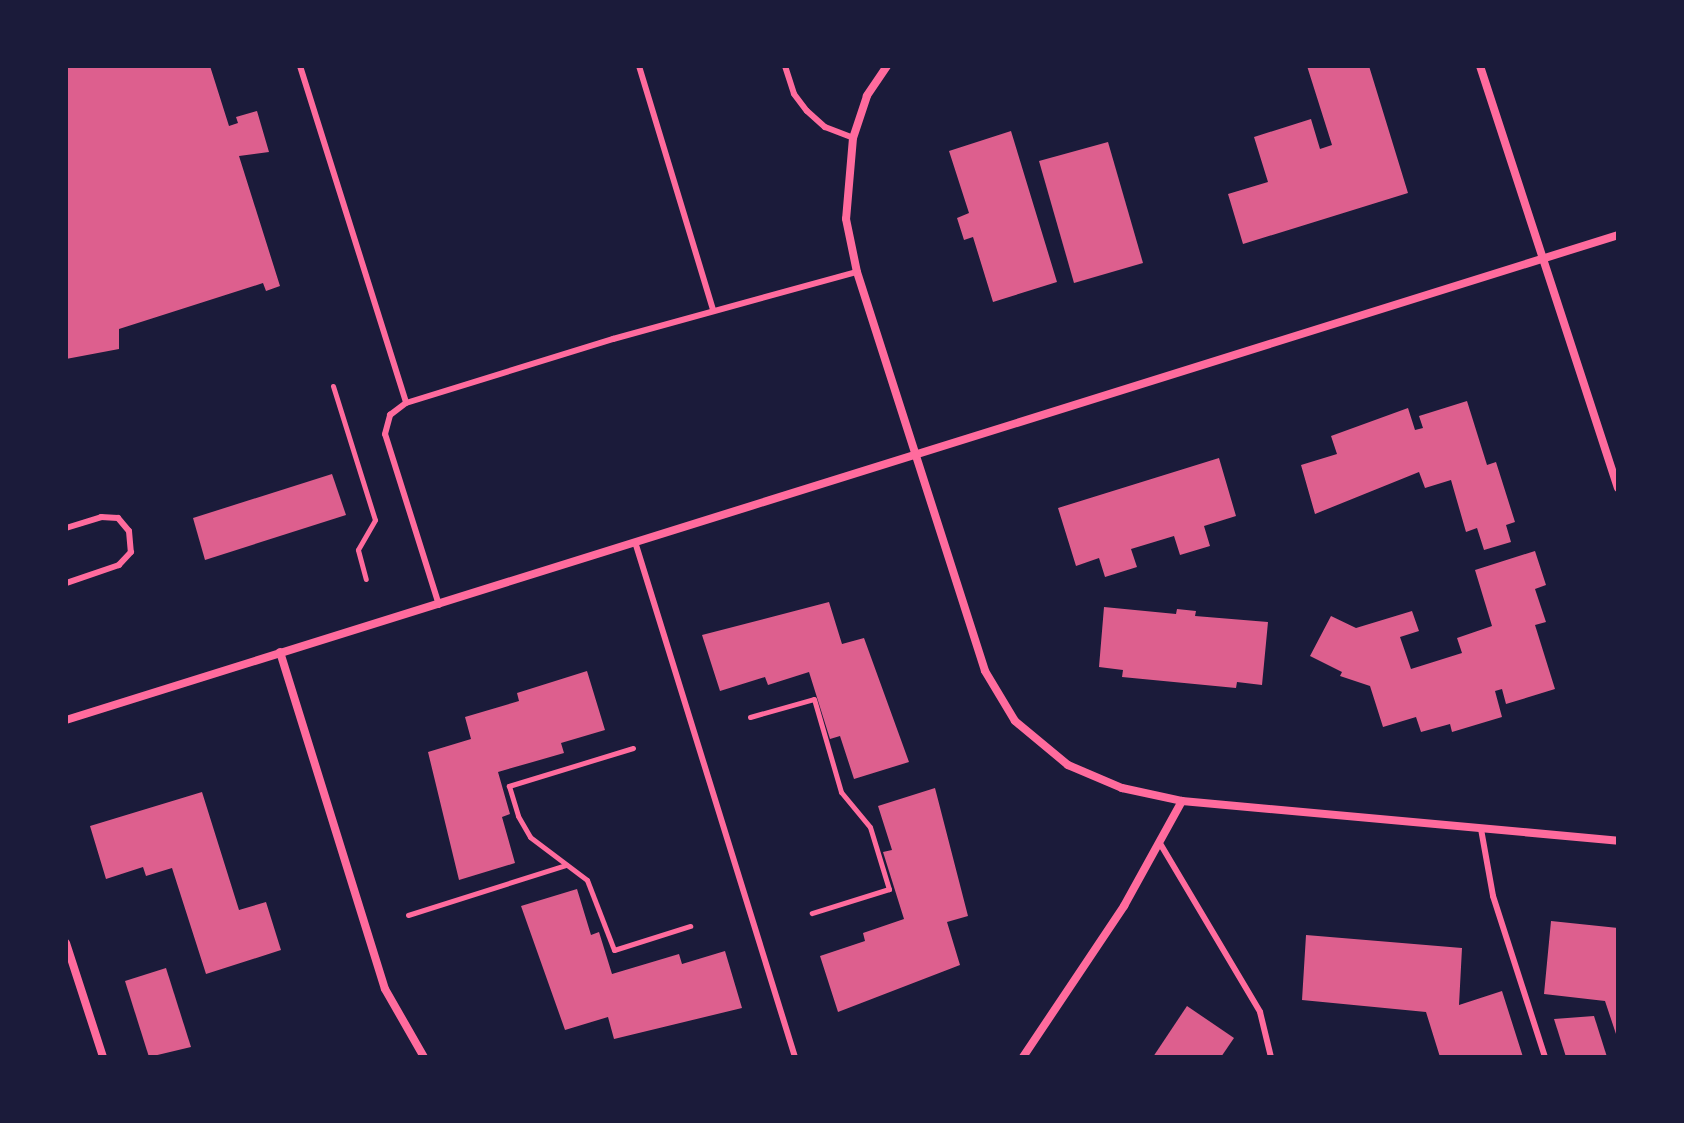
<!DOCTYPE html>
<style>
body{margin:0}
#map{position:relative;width:1684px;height:1123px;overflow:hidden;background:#1b1b3a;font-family:"Varela Round",sans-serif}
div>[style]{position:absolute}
.building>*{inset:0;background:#dd5f8e}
.path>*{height:5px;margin:-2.5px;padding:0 2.5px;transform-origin:2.5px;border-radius:2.5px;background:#ff6b9d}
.service>*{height:6px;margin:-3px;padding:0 3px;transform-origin:3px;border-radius:3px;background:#ff6b9d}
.minor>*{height:8px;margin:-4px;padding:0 4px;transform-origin:4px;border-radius:4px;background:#ff6b9d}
span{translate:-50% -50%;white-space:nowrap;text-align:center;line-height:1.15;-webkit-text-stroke:6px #1b1b3a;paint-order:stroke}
.frame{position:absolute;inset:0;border:68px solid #1b1b3a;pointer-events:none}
</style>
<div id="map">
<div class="building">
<div style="clip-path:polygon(66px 66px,210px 66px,229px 126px,238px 123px,236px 117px,257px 111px,269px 152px,239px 156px,280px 286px,266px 291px,263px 283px,119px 329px,119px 349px,66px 359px)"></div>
<div style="clip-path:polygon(1307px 66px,1369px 66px,1408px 193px,1243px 244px,1228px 194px,1268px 182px,1254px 137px,1311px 119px,1320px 149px,1332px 145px)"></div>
<div style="clip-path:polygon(1011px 131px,1057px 282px,993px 302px,973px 237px,964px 240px,957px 218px,969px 213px,949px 151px)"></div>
<div style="clip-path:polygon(1108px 142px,1143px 263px,1074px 283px,1039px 161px)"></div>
<div style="clip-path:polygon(1467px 401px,1487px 465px,1496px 462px,1515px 522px,1506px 525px,1511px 542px,1484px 550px,1477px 528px,1466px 532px,1451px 480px,1425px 488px,1419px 472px,1315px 514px,1301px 465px,1337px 454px,1331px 436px,1408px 408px,1415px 430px,1423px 428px,1419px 416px)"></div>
<div style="clip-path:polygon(1219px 458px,1236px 516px,1204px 526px,1210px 546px,1180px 555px,1174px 536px,1131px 549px,1137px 567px,1105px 577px,1099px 558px,1076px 566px,1058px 508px)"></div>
<div style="clip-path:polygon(332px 474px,346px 515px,205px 560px,193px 518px)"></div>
<div style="clip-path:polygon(1535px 551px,1546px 585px,1535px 589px,1546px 622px,1535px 625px,1555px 689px,1506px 704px,1502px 689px,1495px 691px,1502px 717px,1452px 732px,1450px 724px,1421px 732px,1416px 717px,1383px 727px,1370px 686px,1340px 676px,1342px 672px,1310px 656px,1331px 616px,1356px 628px,1412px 611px,1419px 631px,1400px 637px,1411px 669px,1462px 653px,1457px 638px,1492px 626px,1475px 570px)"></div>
<div style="clip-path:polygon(829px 602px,842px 644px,864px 638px,909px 762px,854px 779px,840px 736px,830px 739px,809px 672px,768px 685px,765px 677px,720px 691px,702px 635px)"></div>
<div style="clip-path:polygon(1104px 607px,1176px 614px,1177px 609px,1196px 611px,1195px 616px,1268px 622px,1262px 685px,1237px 682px,1236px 688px,1122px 677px,1123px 670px,1099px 667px)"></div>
<div style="clip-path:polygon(587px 671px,605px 730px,561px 743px,564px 753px,498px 772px,510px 814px,502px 817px,515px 863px,459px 880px,428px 752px,471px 739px,465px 717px,519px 701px,517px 693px)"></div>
<div style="clip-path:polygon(935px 788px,968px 916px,947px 922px,960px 965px,838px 1012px,820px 956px,865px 941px,863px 933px,904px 919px,883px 852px,892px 850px,878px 806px)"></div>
<div style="clip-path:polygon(202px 792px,239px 910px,266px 902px,281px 950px,206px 974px,172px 868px,146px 876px,143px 867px,106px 879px,90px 826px)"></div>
<div style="clip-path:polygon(577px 889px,591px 935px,599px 932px,612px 974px,679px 954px,682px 964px,725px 951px,742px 1008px,614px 1039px,608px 1017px,565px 1030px,521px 906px)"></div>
<div style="clip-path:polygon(1551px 921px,1618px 928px,1618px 1040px,1605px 1001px,1544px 994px)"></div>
<div style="clip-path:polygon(1306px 935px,1462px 948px,1459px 1005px,1502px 991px,1523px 1057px,1440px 1057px,1426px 1012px,1302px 1000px)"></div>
<div style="clip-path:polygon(166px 968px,191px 1047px,149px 1057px,125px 981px)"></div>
<div style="clip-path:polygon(1187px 1006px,1234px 1038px,1221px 1057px,1153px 1057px)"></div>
<div style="clip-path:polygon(1594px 1016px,1607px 1057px,1566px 1057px,1554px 1019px)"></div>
</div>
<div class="path">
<div style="left:333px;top:386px;width:140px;rotate:72.6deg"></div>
<div style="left:375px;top:520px;width:34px;rotate:120deg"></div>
<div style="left:358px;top:550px;width:30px;rotate:75deg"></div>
<div style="left:750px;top:717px;width:66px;rotate:-15.7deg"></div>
<div style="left:814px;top:699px;width:97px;rotate:73.8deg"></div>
<div style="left:841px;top:792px;width:45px;rotate:50.4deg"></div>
<div style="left:870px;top:827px;width:65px;rotate:73deg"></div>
<div style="left:889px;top:889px;width:81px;rotate:162.7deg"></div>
<div style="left:633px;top:748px;width:130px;rotate:163deg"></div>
<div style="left:509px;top:786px;width:31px;rotate:73deg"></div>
<div style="left:518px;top:816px;width:24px;rotate:60deg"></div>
<div style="left:530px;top:837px;width:71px;rotate:37deg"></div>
<div style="left:587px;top:880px;width:75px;rotate:68.9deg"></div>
<div style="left:614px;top:950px;width:80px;rotate:-17.5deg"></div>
<div style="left:408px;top:915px;width:166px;rotate:-17.6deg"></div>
</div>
<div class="service">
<div style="left:300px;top:66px;width:353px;rotate:72.5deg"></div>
<div style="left:639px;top:66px;width:254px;rotate:73.1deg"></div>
<div style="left:785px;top:66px;width:29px;rotate:72deg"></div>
<div style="left:794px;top:94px;width:21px;rotate:53deg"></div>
<div style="left:807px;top:111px;width:24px;rotate:42deg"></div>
<div style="left:825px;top:127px;width:30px;rotate:21deg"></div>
<div style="left:66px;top:528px;width:37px;rotate:-17deg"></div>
<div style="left:101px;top:517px;width:17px;rotate:3deg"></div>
<div style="left:118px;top:518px;width:17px;rotate:50deg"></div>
<div style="left:129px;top:531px;width:21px;rotate:85deg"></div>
<div style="left:131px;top:552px;width:18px;rotate:133deg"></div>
<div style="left:119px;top:565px;width:56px;rotate:161.2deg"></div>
<div style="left:636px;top:545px;width:536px;rotate:72.75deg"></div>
<div style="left:439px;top:605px;width:179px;rotate:-107.5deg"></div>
<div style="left:385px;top:434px;width:20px;rotate:-75deg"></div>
<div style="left:390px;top:415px;width:20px;rotate:-37deg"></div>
<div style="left:406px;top:403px;width:217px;rotate:-17.2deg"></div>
<div style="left:613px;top:339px;width:253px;rotate:-15.4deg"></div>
<div style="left:1481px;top:829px;width:68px;rotate:79.8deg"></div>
<div style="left:1493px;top:896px;width:169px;rotate:72.1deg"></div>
<div style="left:1161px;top:845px;width:194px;rotate:59.3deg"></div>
<div style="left:1260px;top:1012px;width:46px;rotate:76.3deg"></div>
</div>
<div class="minor">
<div style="left:887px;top:66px;width:36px;rotate:124deg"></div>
<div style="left:867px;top:96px;width:44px;rotate:108.4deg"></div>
<div style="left:853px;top:138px;width:81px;rotate:94.9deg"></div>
<div style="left:846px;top:219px;width:54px;rotate:78.3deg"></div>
<div style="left:857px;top:272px;width:419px;rotate:72.2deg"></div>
<div style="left:985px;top:671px;width:58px;rotate:59deg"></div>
<div style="left:1015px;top:721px;width:69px;rotate:39.7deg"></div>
<div style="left:1068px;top:765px;width:59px;rotate:23.1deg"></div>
<div style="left:1122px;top:788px;width:61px;rotate:12.2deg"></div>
<div style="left:1182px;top:801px;width:438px;rotate:5.2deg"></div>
<div style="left:1480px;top:66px;width:444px;rotate:71.9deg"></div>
<div style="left:280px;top:652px;width:353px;rotate:72.7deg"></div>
<div style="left:385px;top:989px;width:78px;rotate:60.2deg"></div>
<div style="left:66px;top:720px;width:1626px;rotate:-17.35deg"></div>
<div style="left:66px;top:943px;width:120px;rotate:72deg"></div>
<div style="left:1023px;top:1057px;width:182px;rotate:-56.2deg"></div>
<div style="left:1124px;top:906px;width:120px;rotate:-61.1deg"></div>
</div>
<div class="frame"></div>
</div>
